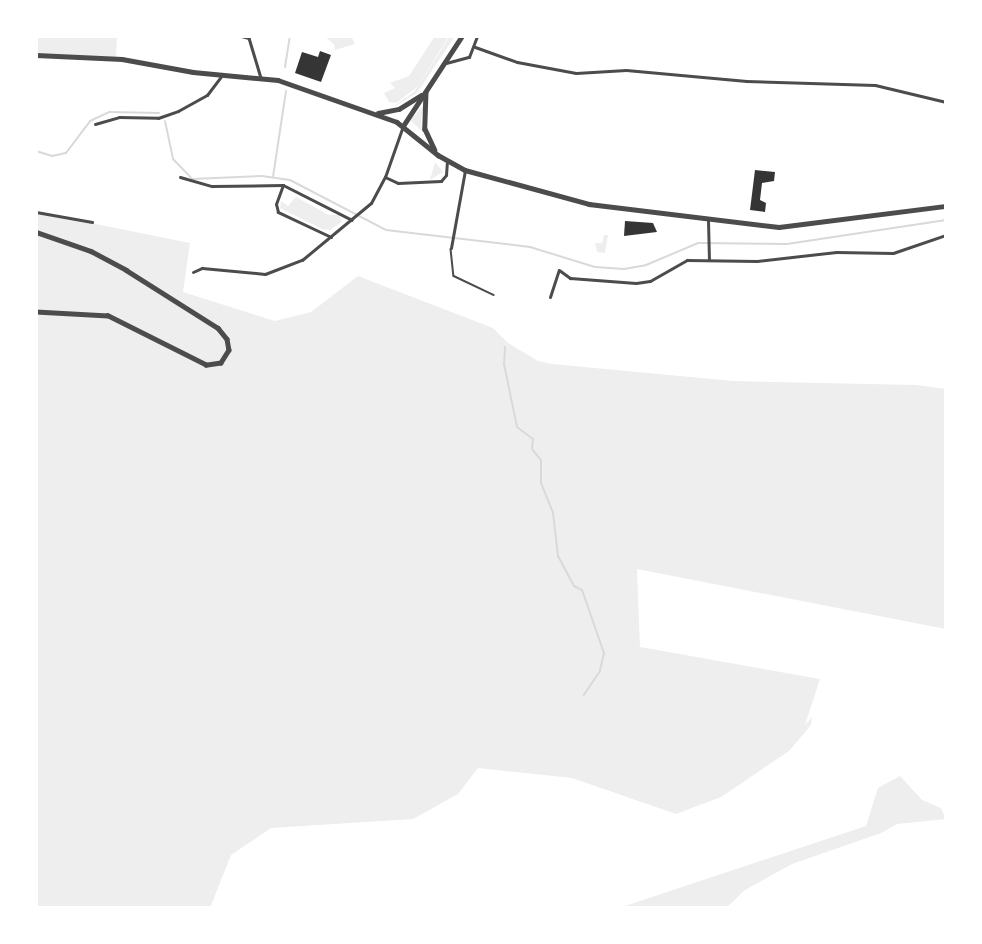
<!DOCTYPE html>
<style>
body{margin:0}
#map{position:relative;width:982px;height:944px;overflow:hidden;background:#fff;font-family:Inter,sans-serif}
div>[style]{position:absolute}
.green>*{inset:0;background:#eee}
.stream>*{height:2px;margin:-1px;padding:0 1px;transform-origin:1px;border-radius:1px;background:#d9d9d9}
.building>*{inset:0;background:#353535}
.service>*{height:1.5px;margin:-0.75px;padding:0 0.75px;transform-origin:0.75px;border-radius:0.75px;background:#4c4c4c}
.minor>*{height:3px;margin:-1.5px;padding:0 1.5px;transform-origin:1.5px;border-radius:1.5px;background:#4c4c4c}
.tertiary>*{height:4.5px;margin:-2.25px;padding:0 2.25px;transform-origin:2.25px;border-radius:2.25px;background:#4c4c4c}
span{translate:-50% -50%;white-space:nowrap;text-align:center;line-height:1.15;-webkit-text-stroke:4.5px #fff;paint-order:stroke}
.frame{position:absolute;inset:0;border:38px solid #fff;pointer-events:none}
</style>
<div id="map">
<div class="green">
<div style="clip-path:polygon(36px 36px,117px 36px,116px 59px,36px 55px)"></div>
<div style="clip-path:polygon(324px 36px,351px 36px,355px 44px,335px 50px,334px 44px)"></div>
<div style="clip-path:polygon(435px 36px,449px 36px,417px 87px,396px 103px,389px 102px,384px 93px,395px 88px,390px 83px,409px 76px)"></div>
<div style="clip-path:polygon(450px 36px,455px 36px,417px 93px,391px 108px,414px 92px)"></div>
<div style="clip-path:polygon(424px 105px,421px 120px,422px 131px,410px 120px)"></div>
<div style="clip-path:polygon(435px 162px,443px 172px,430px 180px)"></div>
<div style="clip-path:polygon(296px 197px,329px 215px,339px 215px,342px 222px,330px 230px,322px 229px,280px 208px,281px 201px,288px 206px)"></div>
<div style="clip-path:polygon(36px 212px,190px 243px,183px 292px,275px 321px,311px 312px,358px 276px,493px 328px,508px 343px,538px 361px,552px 364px,733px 381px,916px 385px,946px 389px,946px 629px,637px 569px,640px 647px,820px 679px,805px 725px,812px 717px,811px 725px,789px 751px,721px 797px,676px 814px,572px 778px,478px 768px,458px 794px,413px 819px,271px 828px,231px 855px,210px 908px,36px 908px)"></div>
<div style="clip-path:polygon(604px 235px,608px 235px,605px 253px,597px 252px,595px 243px,602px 243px)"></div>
<div style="clip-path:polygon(900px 776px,922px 800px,941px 808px,946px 819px,897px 824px,881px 833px,792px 864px,745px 890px,726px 908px,619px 908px,866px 826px,878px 788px)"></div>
</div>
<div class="stream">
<div style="left:285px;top:67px;width:31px;rotate:-81deg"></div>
<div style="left:165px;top:121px;width:39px;rotate:78deg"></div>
<div style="left:173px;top:159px;width:28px;rotate:46deg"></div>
<div style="left:192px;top:179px;width:70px;rotate:-2.5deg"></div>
<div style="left:262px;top:176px;width:28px;rotate:8deg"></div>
<div style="left:290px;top:180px;width:108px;rotate:27.5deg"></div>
<div style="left:386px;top:230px;width:145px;rotate:6.7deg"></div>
<div style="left:530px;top:247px;width:68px;rotate:17.1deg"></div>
<div style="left:595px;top:267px;width:29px;rotate:4deg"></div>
<div style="left:624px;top:269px;width:22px;rotate:-10deg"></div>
<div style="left:646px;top:265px;width:56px;rotate:-22.9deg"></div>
<div style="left:698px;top:243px;width:89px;rotate:0.6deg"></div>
<div style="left:787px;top:244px;width:161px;rotate:-8.6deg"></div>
<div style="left:36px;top:151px;width:17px;rotate:17deg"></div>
<div style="left:52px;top:156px;width:14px;rotate:-12deg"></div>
<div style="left:66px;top:153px;width:40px;rotate:-53deg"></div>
<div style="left:90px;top:121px;width:21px;rotate:-25deg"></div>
<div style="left:109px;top:112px;width:50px;rotate:1.1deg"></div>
<div style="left:273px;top:177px;width:87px;rotate:-81.4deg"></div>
<div style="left:505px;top:347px;width:17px;rotate:93deg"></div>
<div style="left:504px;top:364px;width:64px;rotate:78.3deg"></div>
<div style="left:517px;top:427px;width:20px;rotate:37deg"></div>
<div style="left:533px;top:439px;width:10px;rotate:96deg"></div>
<div style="left:532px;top:449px;width:14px;rotate:51deg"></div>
<div style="left:541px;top:460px;width:23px;rotate:90deg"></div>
<div style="left:541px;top:483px;width:32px;rotate:68deg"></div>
<div style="left:553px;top:513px;width:43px;rotate:83.4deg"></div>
<div style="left:558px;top:556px;width:34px;rotate:62deg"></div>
<div style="left:574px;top:586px;width:9px;rotate:27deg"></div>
<div style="left:582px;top:590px;width:67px;rotate:70.8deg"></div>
<div style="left:604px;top:653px;width:18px;rotate:103deg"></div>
<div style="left:600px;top:671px;width:29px;rotate:124deg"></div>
</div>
<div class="building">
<div style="clip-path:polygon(320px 51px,331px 55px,321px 82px,295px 73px,302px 52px,318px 57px)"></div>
<div style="clip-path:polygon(755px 170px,775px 172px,774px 181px,762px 183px,760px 200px,766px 203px,765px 212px,750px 210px)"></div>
<div style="clip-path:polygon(625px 221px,653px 223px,657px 232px,624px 236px)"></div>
</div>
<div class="service">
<div style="left:451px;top:249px;width:27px;rotate:84deg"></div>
<div style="left:454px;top:276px;width:44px;rotate:25.4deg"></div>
</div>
<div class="minor">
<div style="left:241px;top:36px;width:8px;rotate:14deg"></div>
<div style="left:248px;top:36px;width:42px;rotate:73.3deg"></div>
<div style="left:475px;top:47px;width:45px;rotate:19.7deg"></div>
<div style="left:517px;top:62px;width:60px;rotate:10.6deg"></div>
<div style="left:576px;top:73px;width:50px;rotate:-3.4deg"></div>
<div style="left:626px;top:70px;width:121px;rotate:5.2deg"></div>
<div style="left:746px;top:81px;width:129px;rotate:1.8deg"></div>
<div style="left:875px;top:85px;width:73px;rotate:13.5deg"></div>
<div style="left:446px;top:63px;width:24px;rotate:-15deg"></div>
<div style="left:469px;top:57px;width:22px;rotate:-69deg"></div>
<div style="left:95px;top:124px;width:25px;rotate:-16deg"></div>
<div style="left:119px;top:117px;width:39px;rotate:1deg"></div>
<div style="left:158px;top:118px;width:21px;rotate:-19deg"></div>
<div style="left:178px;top:111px;width:33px;rotate:-29deg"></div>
<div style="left:207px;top:95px;width:25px;rotate:-53deg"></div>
<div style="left:180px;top:177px;width:33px;rotate:16deg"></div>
<div style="left:212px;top:186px;width:71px;rotate:-0.8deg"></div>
<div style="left:385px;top:177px;width:14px;rotate:25deg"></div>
<div style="left:398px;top:183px;width:43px;rotate:-2.7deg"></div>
<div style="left:441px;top:181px;width:8px;rotate:-50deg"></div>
<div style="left:446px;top:175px;width:14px;rotate:-86deg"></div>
<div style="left:36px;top:212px;width:57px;rotate:10.1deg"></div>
<div style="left:708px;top:220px;width:40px;rotate:88.6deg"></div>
<div style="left:331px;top:237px;width:59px;rotate:-154.7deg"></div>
<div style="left:278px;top:212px;width:8px;rotate:-104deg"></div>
<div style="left:276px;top:204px;width:20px;rotate:-70deg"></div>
<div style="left:283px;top:185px;width:77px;rotate:26.9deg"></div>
<div style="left:451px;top:248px;width:79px;rotate:-79.8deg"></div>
<div style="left:193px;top:272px;width:10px;rotate:-24deg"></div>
<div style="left:202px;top:268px;width:63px;rotate:5.4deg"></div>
<div style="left:265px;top:274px;width:40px;rotate:-21deg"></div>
<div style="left:302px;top:260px;width:89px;rotate:-39.6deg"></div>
<div style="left:371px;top:203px;width:30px;rotate:-62deg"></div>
<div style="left:385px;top:177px;width:54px;rotate:-70.6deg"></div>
<div style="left:550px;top:297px;width:28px;rotate:-72deg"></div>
<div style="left:559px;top:270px;width:14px;rotate:36deg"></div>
<div style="left:570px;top:278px;width:66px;rotate:4.3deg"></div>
<div style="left:636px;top:283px;width:14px;rotate:-8deg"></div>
<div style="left:650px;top:281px;width:43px;rotate:-29.6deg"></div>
<div style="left:687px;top:260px;width:70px;rotate:0.8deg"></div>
<div style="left:757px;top:261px;width:80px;rotate:-6.5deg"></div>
<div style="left:836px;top:252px;width:57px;rotate:1deg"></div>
<div style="left:893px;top:253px;width:56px;rotate:-18.8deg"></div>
</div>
<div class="tertiary">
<div style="left:36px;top:55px;width:86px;rotate:2.7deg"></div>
<div style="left:122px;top:59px;width:72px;rotate:10.4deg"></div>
<div style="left:193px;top:72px;width:85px;rotate:5.4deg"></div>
<div style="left:278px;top:80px;width:126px;rotate:19.4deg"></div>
<div style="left:397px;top:122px;width:53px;rotate:38.8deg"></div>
<div style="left:438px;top:155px;width:31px;rotate:29deg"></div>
<div style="left:465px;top:170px;width:129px;rotate:15.3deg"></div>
<div style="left:589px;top:204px;width:191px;rotate:6.9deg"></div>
<div style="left:779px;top:227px;width:168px;rotate:-7.2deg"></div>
<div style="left:426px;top:92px;width:37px;rotate:92deg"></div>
<div style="left:425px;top:129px;width:23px;rotate:65deg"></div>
<div style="left:378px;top:113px;width:21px;rotate:-11deg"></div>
<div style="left:399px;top:109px;width:26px;rotate:-32deg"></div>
<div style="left:403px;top:126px;width:108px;rotate:-56.8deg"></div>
<div style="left:36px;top:232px;width:58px;rotate:19.1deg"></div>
<div style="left:91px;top:251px;width:40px;rotate:28deg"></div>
<div style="left:126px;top:270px;width:109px;rotate:32.2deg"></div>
<div style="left:218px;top:328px;width:14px;rotate:51deg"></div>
<div style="left:227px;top:339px;width:11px;rotate:80deg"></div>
<div style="left:229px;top:350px;width:15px;rotate:122deg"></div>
<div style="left:221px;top:363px;width:15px;rotate:172deg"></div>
<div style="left:206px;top:365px;width:110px;rotate:-153.4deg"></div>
<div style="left:108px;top:316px;width:72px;rotate:-176.8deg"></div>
</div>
<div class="frame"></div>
</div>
